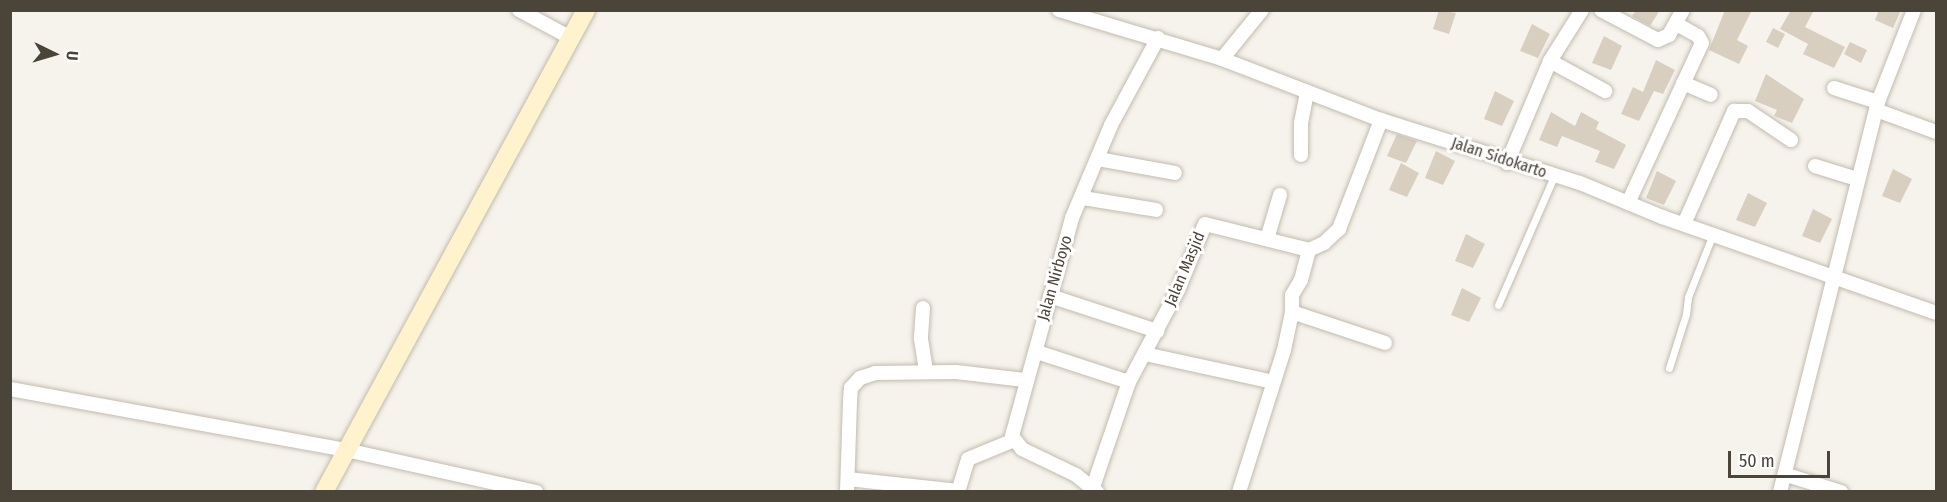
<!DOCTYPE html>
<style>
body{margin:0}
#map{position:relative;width:1947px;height:502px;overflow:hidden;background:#f6f3ec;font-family:"Fira Sans Condensed",sans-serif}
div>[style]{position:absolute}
.building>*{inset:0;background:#d8cfc1}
.roads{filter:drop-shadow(0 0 2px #c2bbae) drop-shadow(0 0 2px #c2bbae)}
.service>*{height:7px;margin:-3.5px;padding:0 3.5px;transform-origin:3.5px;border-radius:3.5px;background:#fff}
.minor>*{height:14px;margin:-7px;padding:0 7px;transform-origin:7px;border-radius:7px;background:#fff}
.secondary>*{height:18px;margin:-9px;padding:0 9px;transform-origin:9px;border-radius:9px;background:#fff3cd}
span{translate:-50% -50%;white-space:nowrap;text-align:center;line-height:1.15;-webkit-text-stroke:6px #fff;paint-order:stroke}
.street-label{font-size:16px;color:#4b4439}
.frame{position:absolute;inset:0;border:12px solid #4b4439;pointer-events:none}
.north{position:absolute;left:24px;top:24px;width:60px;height:60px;-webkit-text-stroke:4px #fff;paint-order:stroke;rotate:95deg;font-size:16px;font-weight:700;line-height:24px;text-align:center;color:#4b4439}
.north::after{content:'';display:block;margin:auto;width:21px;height:27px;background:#4b4439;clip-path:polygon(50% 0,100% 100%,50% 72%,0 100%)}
.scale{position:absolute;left:1728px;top:451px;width:102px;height:27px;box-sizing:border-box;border:3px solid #4b4439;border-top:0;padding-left:8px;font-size:18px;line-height:21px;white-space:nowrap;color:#4b4439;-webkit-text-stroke:4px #fff;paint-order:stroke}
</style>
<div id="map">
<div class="building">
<div style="clip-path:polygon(1439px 10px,1456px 13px,1449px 34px,1433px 29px)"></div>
<div style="clip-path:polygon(1636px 10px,1660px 10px,1650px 26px,1632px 16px)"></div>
<div style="clip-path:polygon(1725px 10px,1752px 10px,1737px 40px,1748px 46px,1739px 64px,1709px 50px)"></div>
<div style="clip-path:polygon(1791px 10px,1814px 10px,1805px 27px,1845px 47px,1834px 68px,1803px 54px,1808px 44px,1780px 29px)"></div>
<div style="clip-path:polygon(1879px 10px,1901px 10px,1893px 28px,1875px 20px)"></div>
<div style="clip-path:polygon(1532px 24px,1550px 34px,1538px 58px,1520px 51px)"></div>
<div style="clip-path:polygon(1773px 28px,1785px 34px,1778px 48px,1766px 42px)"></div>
<div style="clip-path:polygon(1604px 36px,1622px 46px,1611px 70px,1592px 63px)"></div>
<div style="clip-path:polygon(1850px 42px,1867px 50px,1861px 63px,1844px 54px)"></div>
<div style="clip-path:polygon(1656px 60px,1675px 70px,1663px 94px,1654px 91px,1639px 121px,1621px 114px,1633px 87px,1643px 92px)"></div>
<div style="clip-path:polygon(1766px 74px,1804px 99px,1792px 123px,1774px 116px,1777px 110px,1755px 101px)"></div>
<div style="clip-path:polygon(1495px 91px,1514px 101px,1502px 126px,1484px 119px)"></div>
<div style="clip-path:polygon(1551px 112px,1575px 126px,1581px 112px,1599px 122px,1596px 129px,1626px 145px,1614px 169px,1595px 162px,1600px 151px,1562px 136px,1557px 147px,1539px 140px)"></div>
<div style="clip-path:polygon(1397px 134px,1417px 141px,1406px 163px,1387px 156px)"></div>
<div style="clip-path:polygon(1436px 151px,1455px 161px,1443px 185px,1425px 178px)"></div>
<div style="clip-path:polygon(1401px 163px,1419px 173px,1407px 197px,1389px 190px)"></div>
<div style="clip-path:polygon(1893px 169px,1912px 179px,1900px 203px,1882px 196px)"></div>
<div style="clip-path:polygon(1657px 171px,1676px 181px,1664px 205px,1646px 198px)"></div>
<div style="clip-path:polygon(1748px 193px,1767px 203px,1755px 227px,1736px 220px)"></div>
<div style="clip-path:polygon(1813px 209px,1832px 219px,1820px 243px,1802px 236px)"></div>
<div style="clip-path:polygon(1466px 234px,1485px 244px,1473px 268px,1455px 261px)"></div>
<div style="clip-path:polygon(1462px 288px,1481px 298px,1469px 322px,1451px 315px)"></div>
</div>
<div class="roads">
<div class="service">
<div style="left:1498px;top:305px;width:141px;rotate:-66.5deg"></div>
<div style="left:1669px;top:368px;width:57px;rotate:-72.5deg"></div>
<div style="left:1686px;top:314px;width:17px;rotate:-83deg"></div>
<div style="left:1688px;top:297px;width:68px;rotate:-68.4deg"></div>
</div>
<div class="minor">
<div style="left:519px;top:10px;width:59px;rotate:28.3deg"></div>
<div style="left:1059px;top:10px;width:170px;rotate:16.7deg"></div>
<div style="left:1222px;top:59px;width:170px;rotate:21deg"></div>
<div style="left:1381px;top:120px;width:209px;rotate:17.6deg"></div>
<div style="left:1580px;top:183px;width:89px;rotate:22.5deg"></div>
<div style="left:1662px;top:217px;width:290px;rotate:19.3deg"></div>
<div style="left:1601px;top:10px;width:64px;rotate:27.8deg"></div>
<div style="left:1658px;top:40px;width:12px;rotate:-24deg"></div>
<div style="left:1669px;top:35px;width:29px;rotate:-61deg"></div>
<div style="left:1222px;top:59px;width:63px;rotate:-50.8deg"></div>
<div style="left:1550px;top:61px;width:63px;rotate:28.6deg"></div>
<div style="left:1683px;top:83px;width:30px;rotate:23deg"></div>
<div style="left:1834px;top:88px;width:46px;rotate:17.7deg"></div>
<div style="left:1876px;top:110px;width:64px;rotate:20.1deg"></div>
<div style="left:1301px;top:155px;width:32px;rotate:-90deg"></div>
<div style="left:1301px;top:123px;width:32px;rotate:-79deg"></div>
<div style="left:1098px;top:159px;width:78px;rotate:10.3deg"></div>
<div style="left:1507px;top:163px;width:111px;rotate:-67.1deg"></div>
<div style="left:1550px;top:61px;width:60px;rotate:-57.9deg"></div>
<div style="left:1815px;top:166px;width:44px;rotate:17.2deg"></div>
<div style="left:1083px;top:198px;width:74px;rotate:9.3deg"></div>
<div style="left:1628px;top:203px;width:176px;rotate:-65.2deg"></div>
<div style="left:1702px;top:43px;width:8px;rotate:-120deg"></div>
<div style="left:1698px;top:36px;width:25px;rotate:-151deg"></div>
<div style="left:1684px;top:224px;width:124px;rotate:-66.1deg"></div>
<div style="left:1734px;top:111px;width:14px"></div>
<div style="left:1748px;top:111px;width:52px;rotate:34deg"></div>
<div style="left:1267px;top:239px;width:46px;rotate:-73.5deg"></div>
<div style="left:1050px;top:296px;width:113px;rotate:18.1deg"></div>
<div style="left:923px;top:308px;width:31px;rotate:94deg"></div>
<div style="left:921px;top:339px;width:33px;rotate:81deg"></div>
<div style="left:1292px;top:312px;width:98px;rotate:18.4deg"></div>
<div style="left:1037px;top:352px;width:97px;rotate:18.1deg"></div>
<div style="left:1145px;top:354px;width:131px;rotate:12.3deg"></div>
<div style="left:10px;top:389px;width:341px;rotate:10.3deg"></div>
<div style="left:346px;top:450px;width:195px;rotate:12.5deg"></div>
<div style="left:1787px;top:475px;width:57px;rotate:17.5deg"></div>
<div style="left:848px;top:479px;width:111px;rotate:6.2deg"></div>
<div style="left:1093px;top:487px;width:111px;rotate:-71.1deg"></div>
<div style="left:1129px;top:382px;width:104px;rotate:-62deg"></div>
<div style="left:1178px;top:290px;width:71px;rotate:-67.8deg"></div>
<div style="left:1205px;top:224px;width:107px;rotate:14deg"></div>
<div style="left:1309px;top:250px;width:17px;rotate:-25deg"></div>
<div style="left:1324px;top:243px;width:21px;rotate:-43deg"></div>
<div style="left:1339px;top:229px;width:117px;rotate:-68.9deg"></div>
<div style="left:847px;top:492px;width:91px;rotate:-88.1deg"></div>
<div style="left:850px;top:401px;width:13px;rotate:-86deg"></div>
<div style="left:851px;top:388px;width:13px;rotate:-48deg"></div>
<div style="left:860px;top:378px;width:16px;rotate:-18deg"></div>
<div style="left:875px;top:373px;width:81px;rotate:-0.7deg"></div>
<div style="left:956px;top:372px;width:69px;rotate:6.6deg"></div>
<div style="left:958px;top:492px;width:34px;rotate:-73deg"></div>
<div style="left:968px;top:459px;width:50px;rotate:-22.4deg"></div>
<div style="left:1097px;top:492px;width:27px;rotate:-141deg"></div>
<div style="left:1076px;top:475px;width:60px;rotate:-154.3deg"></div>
<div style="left:1022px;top:449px;width:16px;rotate:-128deg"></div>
<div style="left:1012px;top:436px;width:226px;rotate:-74.6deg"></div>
<div style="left:1072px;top:218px;width:101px;rotate:-67.2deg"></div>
<div style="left:1111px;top:125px;width:99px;rotate:-61.6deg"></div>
<div style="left:1239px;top:492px;width:149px;rotate:-72.4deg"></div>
<div style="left:1284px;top:350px;width:39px;rotate:-78deg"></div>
<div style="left:1292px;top:312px;width:17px;rotate:-90deg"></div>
<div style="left:1292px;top:295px;width:17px;rotate:-59deg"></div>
<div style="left:1301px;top:280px;width:31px;rotate:-75deg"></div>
<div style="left:1780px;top:492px;width:402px;rotate:-75.9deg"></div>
<div style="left:1878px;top:102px;width:99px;rotate:-68.6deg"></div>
</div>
<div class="secondary">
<div style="left:324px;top:492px;width:549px;rotate:-61.47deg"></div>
</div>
</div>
<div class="street-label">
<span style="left:1499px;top:158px;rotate:18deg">Jalan Sidokarto</span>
<span style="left:1185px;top:269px;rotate:-67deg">Jalan Masjid</span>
<span style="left:1055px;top:278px;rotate:-74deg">Jalan Nirboyo</span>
</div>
<div class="frame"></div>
<div class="north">U</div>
<div class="scale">50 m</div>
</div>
